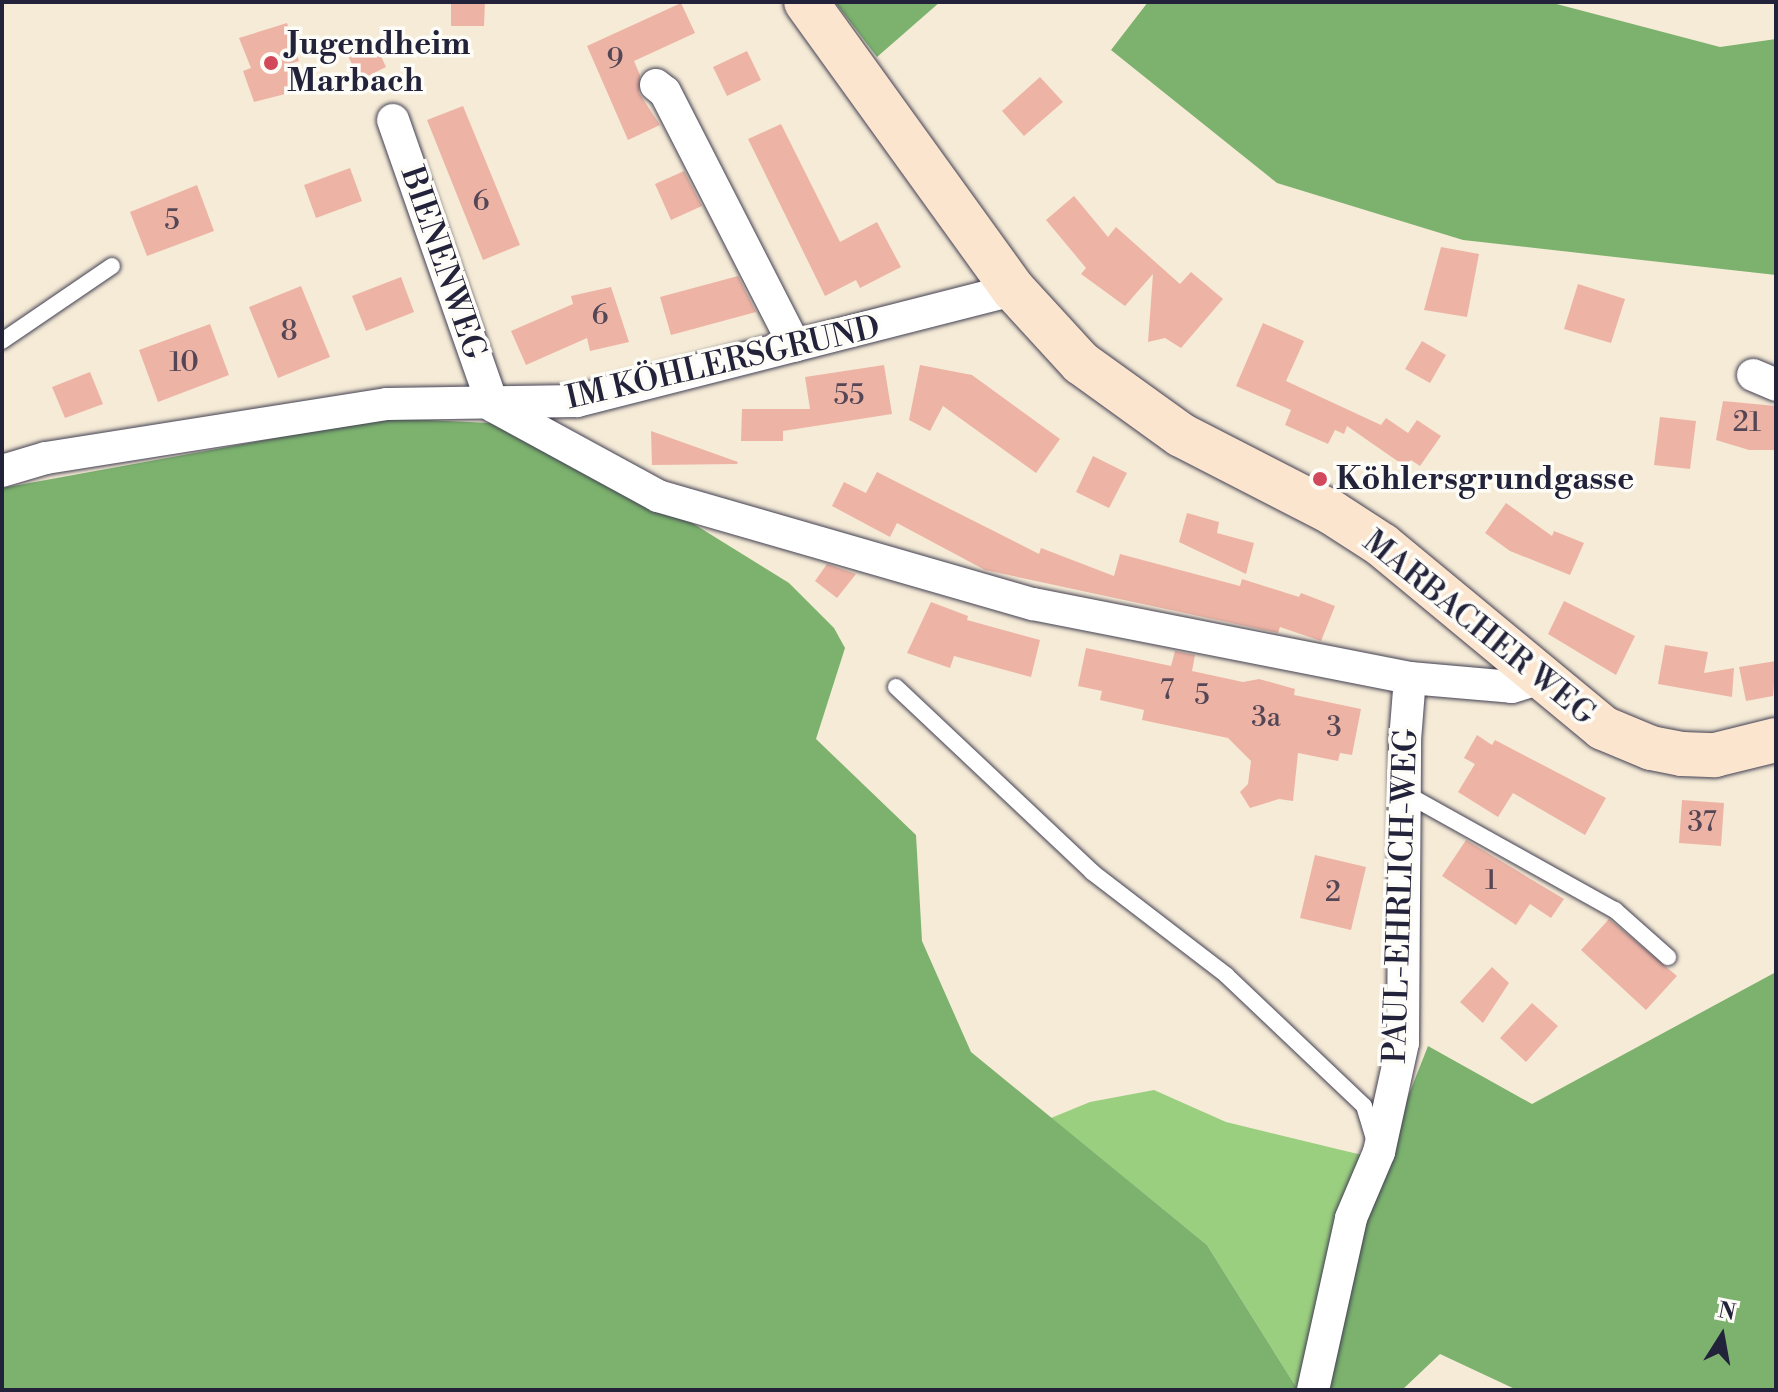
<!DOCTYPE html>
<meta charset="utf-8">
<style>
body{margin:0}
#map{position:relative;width:1778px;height:1392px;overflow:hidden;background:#f6ebd7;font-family:"Libre Bodoni",serif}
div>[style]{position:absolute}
.green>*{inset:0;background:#9bcf80}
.forest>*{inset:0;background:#7cb26e}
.building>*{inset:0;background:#edb4a6}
.roads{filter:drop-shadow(0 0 2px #424052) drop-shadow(0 0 2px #424052)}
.lane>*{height:16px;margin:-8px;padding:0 8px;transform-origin:8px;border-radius:8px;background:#fff}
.street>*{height:32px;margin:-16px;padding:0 16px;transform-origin:16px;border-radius:16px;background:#fff}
.secondary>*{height:44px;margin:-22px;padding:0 22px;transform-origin:22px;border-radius:22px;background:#fce5cf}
.dots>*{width:22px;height:22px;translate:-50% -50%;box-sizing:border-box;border:4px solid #fdfcf7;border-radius:50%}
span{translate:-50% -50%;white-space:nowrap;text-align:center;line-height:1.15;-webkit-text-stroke:7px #fdfcf7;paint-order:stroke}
.number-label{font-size:28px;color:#554656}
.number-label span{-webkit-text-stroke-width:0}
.poi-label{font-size:32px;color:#22223b;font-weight:700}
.left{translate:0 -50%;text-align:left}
.street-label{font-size:32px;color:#22223b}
.frame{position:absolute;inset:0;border:4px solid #22223b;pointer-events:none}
.north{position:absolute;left:1682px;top:1296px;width:80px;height:80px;-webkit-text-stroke:6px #fdfcf7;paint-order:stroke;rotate:11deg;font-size:22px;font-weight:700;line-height:32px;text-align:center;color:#22223b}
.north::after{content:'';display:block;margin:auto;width:28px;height:36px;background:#22223b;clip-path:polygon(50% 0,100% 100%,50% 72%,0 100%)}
</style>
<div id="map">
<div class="green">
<div style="clip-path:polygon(1154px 1090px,1226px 1122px,1362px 1155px,1298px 1390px,1207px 1245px,1051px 1118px,1090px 1102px)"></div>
</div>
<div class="forest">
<div style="clip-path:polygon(835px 2px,940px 2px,877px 57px)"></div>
<div style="clip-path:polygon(1148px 2px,1549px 2px,1720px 47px,1776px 39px,1776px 275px,1463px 240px,1277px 183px,1111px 50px)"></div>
<div style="clip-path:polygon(386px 418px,489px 423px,541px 441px,689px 521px,789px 583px,834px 628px,845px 648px,816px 739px,916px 835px,922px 941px,971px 1052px,1207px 1245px,1298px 1390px,2px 1390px,2px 488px)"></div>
<div style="clip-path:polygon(1776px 972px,1776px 1390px,1517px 1390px,1440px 1354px,1402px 1390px,1322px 1390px,1359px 1221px,1428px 1046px,1532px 1104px)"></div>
</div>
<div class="building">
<div style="clip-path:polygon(451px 2px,485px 2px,484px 26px,451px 26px)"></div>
<div style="clip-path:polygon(681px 3px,695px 33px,634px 61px,640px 75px,639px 93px,660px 125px,628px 140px,587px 46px)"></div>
<div style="clip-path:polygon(287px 23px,299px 61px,286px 65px,293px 92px,254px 102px,243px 71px,251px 68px,239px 38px)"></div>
<div style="clip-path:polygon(374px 41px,386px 67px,360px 80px,347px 54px)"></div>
<div style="clip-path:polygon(747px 51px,761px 80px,727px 96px,713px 67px)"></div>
<div style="clip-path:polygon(1040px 77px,1063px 102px,1024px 136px,1002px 111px)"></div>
<div style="clip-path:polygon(463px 106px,520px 245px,483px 260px,427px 120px)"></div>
<div style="clip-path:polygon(781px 124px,840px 242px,877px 222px,901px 267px,860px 288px,856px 280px,825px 296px,748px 139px)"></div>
<div style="clip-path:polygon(350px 168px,362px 201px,316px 218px,304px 185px)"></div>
<div style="clip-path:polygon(684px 171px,702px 206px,671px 220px,655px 184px)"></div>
<div style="clip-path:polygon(197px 185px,214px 231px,147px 256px,130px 212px)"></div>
<div style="clip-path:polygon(1074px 196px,1108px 237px,1116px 227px,1180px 284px,1191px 272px,1223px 299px,1181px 348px,1165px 338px,1148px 342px,1153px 274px,1125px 306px,1081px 274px,1086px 268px,1046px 220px)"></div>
<div style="clip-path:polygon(1441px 247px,1479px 254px,1467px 317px,1424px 310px)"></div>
<div style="clip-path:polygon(738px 276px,756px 312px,671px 335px,660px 297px)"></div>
<div style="clip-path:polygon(401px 277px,414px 312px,366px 331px,352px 296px)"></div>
<div style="clip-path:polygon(1578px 284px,1625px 299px,1611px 343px,1564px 329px)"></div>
<div style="clip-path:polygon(301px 286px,330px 357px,278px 378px,249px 307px)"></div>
<div style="clip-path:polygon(611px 287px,629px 342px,590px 351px,587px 338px,526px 365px,511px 331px,573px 304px,571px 296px)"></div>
<div style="clip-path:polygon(1263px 323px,1304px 341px,1286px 381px,1381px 425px,1386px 418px,1408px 433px,1417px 420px,1441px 436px,1420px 466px,1411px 460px,1406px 467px,1347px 426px,1344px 434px,1335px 430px,1328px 444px,1285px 425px,1291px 410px,1236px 386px)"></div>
<div style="clip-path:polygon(210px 324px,229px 375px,158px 402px,139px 350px)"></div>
<div style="clip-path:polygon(1422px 341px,1446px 355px,1430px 383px,1405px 369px)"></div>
<div style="clip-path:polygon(884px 365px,892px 414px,783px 431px,783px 441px,741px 441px,742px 409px,810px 409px,805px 377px)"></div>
<div style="clip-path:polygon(920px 365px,972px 375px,1060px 439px,1036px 473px,943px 406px,930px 431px,909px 420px)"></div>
<div style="clip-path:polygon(90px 372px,103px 404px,65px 418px,52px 387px)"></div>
<div style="clip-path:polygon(1723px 401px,1776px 406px,1776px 450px,1749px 450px,1716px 440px)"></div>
<div style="clip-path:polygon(1660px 417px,1696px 421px,1690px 469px,1654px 465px)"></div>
<div style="clip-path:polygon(651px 431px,738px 462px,737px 464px,652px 465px)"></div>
<div style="clip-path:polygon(1093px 456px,1127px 473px,1109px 508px,1076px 492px)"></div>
<div style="clip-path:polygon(877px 472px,1039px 554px,1041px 548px,1114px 576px,1120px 554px,1240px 586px,1242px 579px,1299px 597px,1301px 593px,1335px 606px,1321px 641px,1280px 627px,1278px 633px,985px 570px,897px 523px,890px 537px,832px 506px,844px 482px,866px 493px)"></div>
<div style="clip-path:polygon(1506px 503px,1552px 536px,1554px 531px,1584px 543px,1570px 575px,1510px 551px,1485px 533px)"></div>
<div style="clip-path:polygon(1187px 513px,1219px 522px,1217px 533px,1254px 543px,1246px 574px,1179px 542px)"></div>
<div style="clip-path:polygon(827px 564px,856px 574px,837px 598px,815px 581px)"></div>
<div style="clip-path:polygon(1564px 601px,1635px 636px,1616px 675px,1548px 634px)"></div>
<div style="clip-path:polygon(931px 602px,968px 616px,967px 620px,1040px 640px,1031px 677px,954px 656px,950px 668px,907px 653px)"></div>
<div style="clip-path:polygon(1665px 645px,1708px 652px,1704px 673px,1734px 668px,1732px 697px,1658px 684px)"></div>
<div style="clip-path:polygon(1086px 648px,1171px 666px,1175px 651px,1195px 655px,1192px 671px,1243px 682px,1259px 679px,1295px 689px,1294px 695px,1361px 709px,1352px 755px,1340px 753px,1338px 761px,1298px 753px,1293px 801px,1279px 799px,1250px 808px,1240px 792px,1248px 784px,1251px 761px,1228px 738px,1142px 720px,1144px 710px,1100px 700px,1102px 691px,1078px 686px)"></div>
<div style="clip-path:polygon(1776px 661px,1773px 696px,1746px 701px,1739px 667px)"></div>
<div style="clip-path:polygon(1477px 735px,1492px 745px,1495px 740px,1606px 798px,1585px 835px,1513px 793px,1498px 817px,1458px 792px,1475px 764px,1464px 758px)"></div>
<div style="clip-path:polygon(1682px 800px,1724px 803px,1721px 846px,1679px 843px)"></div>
<div style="clip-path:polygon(1466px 840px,1564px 899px,1551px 918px,1530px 904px,1516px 925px,1442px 876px)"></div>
<div style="clip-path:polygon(1315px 855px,1366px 867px,1351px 930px,1300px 918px)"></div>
<div style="clip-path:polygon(1609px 919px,1677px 976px,1646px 1010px,1581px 950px)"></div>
<div style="clip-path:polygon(1492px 967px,1509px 983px,1483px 1023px,1460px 1002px)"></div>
<div style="clip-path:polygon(1532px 1003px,1558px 1026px,1526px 1062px,1500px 1038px)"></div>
</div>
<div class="roads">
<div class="lane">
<div style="left:2px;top:341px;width:133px;rotate:-34.3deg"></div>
<div style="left:896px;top:687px;width:270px;rotate:43.3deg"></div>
<div style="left:1092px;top:872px;width:169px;rotate:37.5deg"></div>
<div style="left:1226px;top:975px;width:190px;rotate:43.5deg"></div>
<div style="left:1364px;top:1106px;width:38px;rotate:73deg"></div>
<div style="left:1408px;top:795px;width:237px;rotate:29.1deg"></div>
<div style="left:1615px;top:910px;width:71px;rotate:41.6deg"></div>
</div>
<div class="street">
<div style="left:656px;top:85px;width:11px;rotate:38deg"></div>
<div style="left:665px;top:92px;width:285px;rotate:62.9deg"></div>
<div style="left:393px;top:120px;width:303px;rotate:70.7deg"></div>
<div style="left:1753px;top:375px;width:25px;rotate:23deg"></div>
<div style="left:493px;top:406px;width:188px;rotate:28.6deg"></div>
<div style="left:658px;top:496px;width:390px;rotate:16.1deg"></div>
<div style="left:1033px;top:604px;width:384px;rotate:11.1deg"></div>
<div style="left:1410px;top:678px;width:102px;rotate:5deg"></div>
<div style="left:1512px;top:687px;width:30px;rotate:-17deg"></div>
<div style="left:2px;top:471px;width:46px;rotate:-16.5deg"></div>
<div style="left:46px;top:458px;width:345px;rotate:-9deg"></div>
<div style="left:387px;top:404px;width:190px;rotate:-0.9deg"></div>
<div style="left:577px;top:401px;width:451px;rotate:-14.3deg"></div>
<div style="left:1313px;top:1390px;width:176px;rotate:-77.5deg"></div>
<div style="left:1351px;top:1218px;width:72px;rotate:-67deg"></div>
<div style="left:1379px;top:1152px;width:112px;rotate:-77.6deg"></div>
<div style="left:1403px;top:1043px;width:303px;rotate:-89.6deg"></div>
<div style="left:1405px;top:740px;width:62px;rotate:-85.4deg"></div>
</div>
<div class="secondary">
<div style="left:806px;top:2px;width:355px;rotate:54.2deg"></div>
<div style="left:1014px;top:290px;width:99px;rotate:47.5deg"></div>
<div style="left:1081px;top:363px;width:123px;rotate:35.8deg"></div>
<div style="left:1181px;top:435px;width:169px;rotate:27.2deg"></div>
<div style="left:1331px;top:512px;width:61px;rotate:32.9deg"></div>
<div style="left:1382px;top:545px;width:287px;rotate:39.6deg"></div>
<div style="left:1603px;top:728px;width:52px;rotate:22.6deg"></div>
<div style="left:1651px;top:748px;width:32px;rotate:11deg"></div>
<div style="left:1682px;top:754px;width:33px;rotate:2deg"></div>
<div style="left:1715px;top:755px;width:63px;rotate:-13.8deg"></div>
</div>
</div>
<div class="dots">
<div style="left:271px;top:63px;background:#d1495b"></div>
<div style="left:1320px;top:479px;background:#d1495b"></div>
</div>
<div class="number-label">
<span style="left:615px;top:60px">9</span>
<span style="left:481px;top:202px">6</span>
<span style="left:172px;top:221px">5</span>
<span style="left:600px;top:316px">6</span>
<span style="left:289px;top:332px">8</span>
<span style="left:184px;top:363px">10</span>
<span style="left:849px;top:396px">55</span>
<span style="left:1747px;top:423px">21</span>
<span style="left:1167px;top:691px">7</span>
<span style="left:1202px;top:696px">5</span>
<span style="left:1266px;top:718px">3a</span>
<span style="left:1334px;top:728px">3</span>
<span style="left:1702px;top:823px">37</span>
<span style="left:1491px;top:881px">1</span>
<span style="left:1333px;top:893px">2</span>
</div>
<div class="poi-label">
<span class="left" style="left:287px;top:63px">Jugendheim<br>Marbach</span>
<span class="left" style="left:1336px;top:479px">Köhlersgrundgasse</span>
</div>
<div class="street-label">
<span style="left:443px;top:263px;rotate:71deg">BIENENWEG</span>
<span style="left:723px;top:363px;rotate:-13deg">IM KÖHLERSGRUND</span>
<span style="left:1479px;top:628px;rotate:39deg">MARBACHER WEG</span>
<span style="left:1401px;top:896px;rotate:-88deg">PAUL-EHRLICH-WEG</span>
</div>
<div class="frame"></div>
<div class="north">N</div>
</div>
